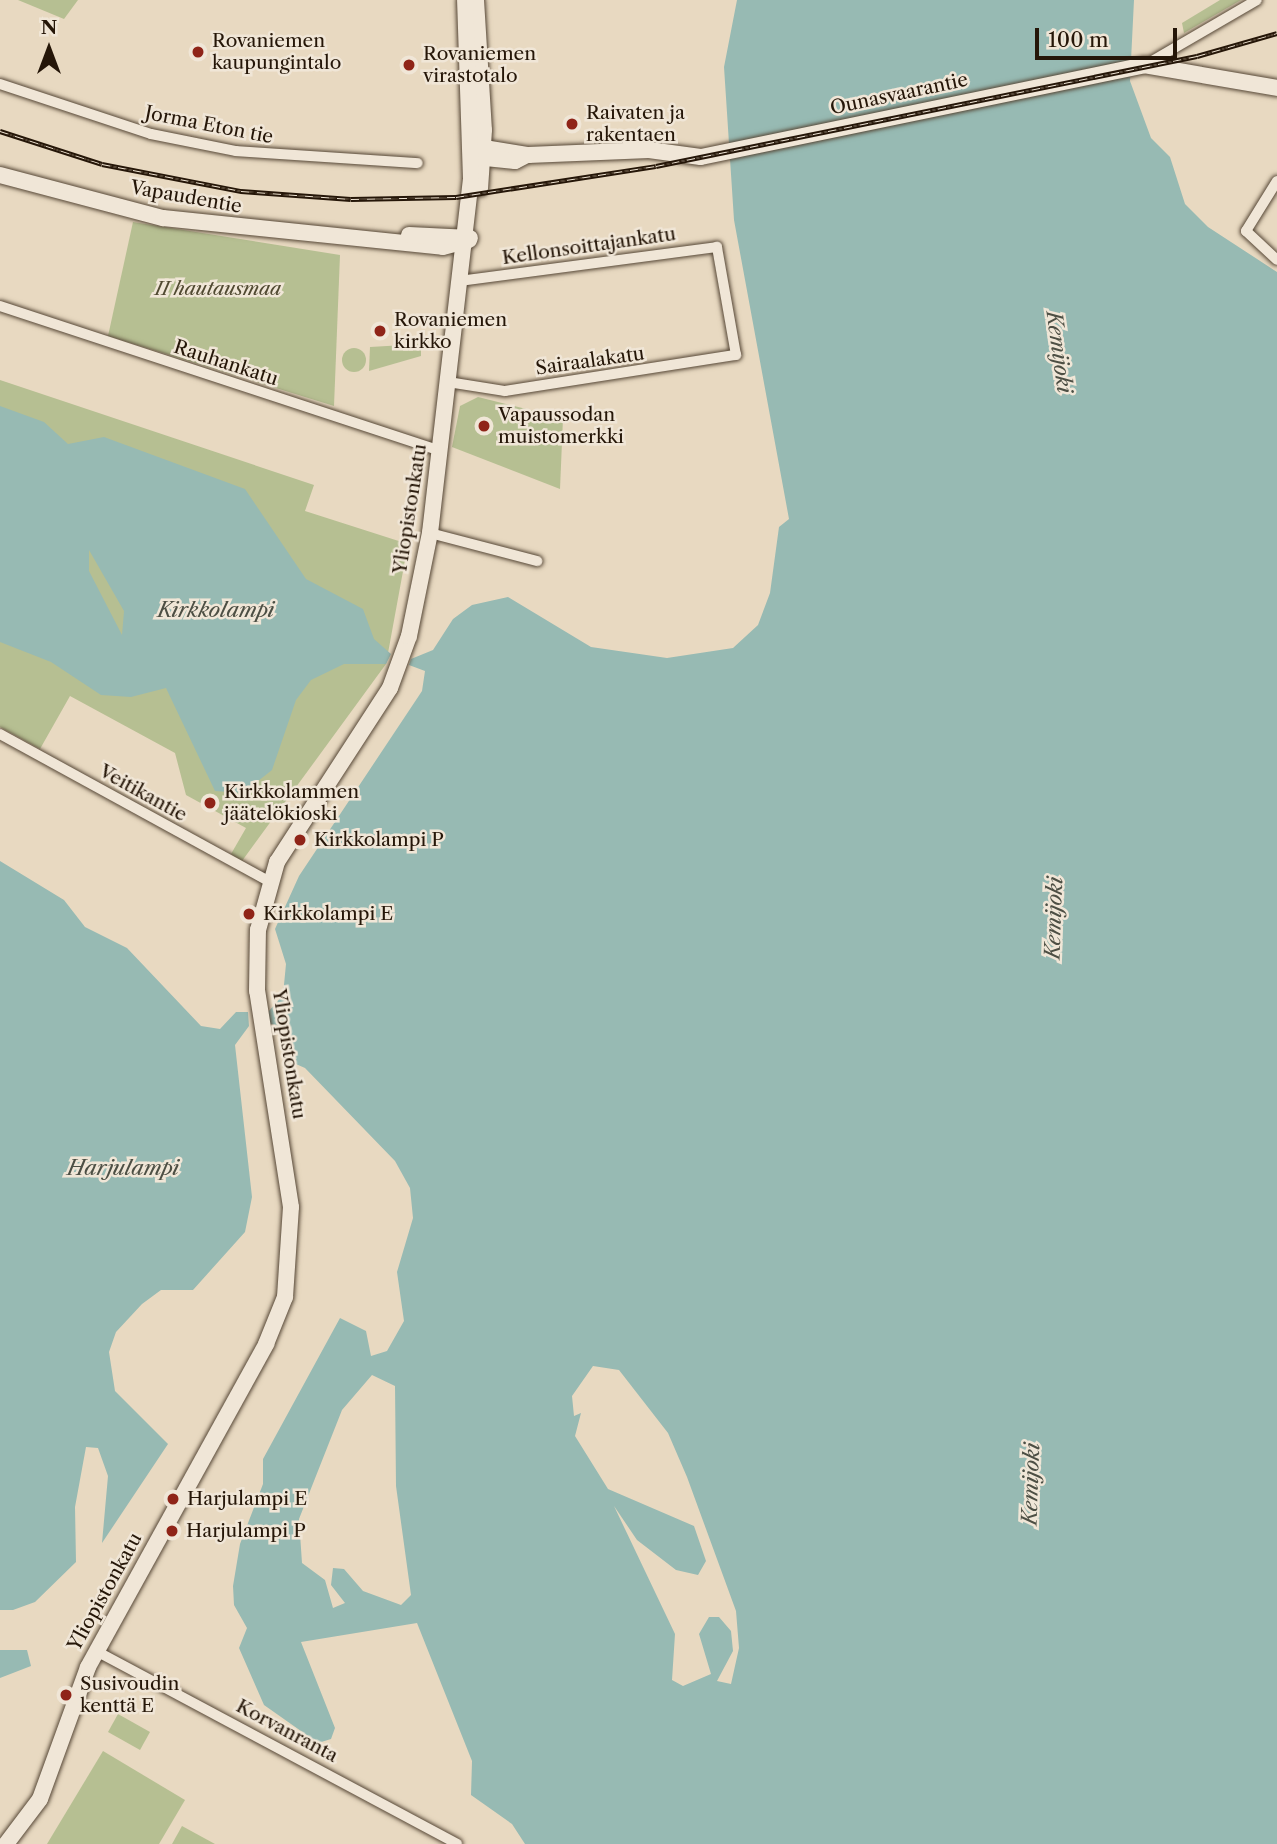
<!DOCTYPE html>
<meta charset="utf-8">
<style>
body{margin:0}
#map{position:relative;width:1277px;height:1844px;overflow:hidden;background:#e8d9c1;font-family:"Libre Caslon Text",serif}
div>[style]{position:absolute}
.green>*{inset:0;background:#b6bf92}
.round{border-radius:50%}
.water>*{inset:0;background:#97bab3}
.roads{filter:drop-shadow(0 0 2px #564736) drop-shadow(0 0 2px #564736)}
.street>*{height:10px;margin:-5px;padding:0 5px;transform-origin:5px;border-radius:5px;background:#f0e6d7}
.secondary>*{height:16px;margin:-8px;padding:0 8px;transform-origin:8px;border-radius:8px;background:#f0e6d7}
.rail>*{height:5px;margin-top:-2.5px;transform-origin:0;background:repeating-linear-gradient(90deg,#f0e6d7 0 8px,#251608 0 16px);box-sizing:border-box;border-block:2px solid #251608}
.dots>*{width:19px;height:19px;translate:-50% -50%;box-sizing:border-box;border:4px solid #f0e6d7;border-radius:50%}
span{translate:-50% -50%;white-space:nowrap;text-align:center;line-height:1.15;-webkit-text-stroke:5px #f0e6d7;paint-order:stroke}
.poi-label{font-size:19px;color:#251608}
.left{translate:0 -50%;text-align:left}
.street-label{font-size:19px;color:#251608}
.park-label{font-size:19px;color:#504931;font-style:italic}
.water-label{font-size:21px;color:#4d4f44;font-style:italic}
.north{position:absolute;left:14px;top:14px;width:70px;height:70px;-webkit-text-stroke:5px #f0e6d7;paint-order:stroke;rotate:0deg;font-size:19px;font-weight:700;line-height:28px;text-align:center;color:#251608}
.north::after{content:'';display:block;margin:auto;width:24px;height:32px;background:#251608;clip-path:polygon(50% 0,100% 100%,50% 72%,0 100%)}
.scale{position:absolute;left:1035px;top:28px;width:142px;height:32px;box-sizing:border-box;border:4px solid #251608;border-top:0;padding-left:9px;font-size:21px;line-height:24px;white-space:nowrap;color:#251608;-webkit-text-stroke:5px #f0e6d7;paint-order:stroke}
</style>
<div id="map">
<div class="green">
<div style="clip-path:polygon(18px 0,78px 0,64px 19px)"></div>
<div style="clip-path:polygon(1220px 0,1241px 0,1184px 33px,1182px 23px)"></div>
<div style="clip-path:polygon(133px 222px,340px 255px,334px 406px,108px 336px)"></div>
<div style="clip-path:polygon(421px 344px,421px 356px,369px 371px,370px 347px)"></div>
<div class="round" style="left:342px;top:348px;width:24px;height:24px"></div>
<div style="clip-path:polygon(0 380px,314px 485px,305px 511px,408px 544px,386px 664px,242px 861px,231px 854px,246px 828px,186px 795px,175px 753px,70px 696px,40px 749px,0 727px)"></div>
<div style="clip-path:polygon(478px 397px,563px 418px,560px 489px,452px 447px,460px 406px)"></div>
<div style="clip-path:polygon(118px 1714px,150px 1732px,140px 1750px,108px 1732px)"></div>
<div style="clip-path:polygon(103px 1751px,185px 1800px,159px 1844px,47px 1844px)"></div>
<div style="clip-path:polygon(182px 1826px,215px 1844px,172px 1844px)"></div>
</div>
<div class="water">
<div style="clip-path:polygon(evenodd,737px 0,1134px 0,1130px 81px,1151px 138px,1170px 157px,1185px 204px,1208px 227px,1277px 272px,1277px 1844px,525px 1844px,512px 1824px,471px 1795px,472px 1761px,417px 1623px,301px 1642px,335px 1728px,331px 1739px,318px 1743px,264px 1705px,239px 1648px,247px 1628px,234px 1605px,233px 1586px,240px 1544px,263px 1484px,263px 1459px,340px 1318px,366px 1331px,371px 1356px,387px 1351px,404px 1321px,397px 1272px,413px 1218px,410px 1188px,395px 1161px,305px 1068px,289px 1061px,277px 1025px,269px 1024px,268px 1012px,283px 995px,286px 964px,275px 929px,299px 876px,422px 691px,425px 671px,409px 665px,411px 659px,433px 650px,453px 619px,472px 605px,508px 597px,591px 647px,667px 658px,733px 648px,758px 625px,770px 593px,779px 527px,789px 519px,734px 220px,724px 67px,737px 0,593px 1366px,619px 1370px,668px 1433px,687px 1477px,736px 1611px,739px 1648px,731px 1684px,717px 1681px,733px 1651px,731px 1631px,719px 1617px,709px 1617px,699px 1634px,711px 1674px,683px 1686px,672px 1680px,675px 1634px,614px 1506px,637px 1540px,676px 1570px,698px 1575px,706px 1561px,694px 1526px,608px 1489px,575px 1436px,581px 1413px,574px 1416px,572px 1396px,593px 1366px,737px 0,372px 1375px,395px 1386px,396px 1486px,411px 1595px,401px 1605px,363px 1591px,344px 1569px,333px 1568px,331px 1585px,345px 1603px,333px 1608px,325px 1580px,302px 1563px,299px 1519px,342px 1410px,372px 1375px)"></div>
<div style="clip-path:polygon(evenodd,0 406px,44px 422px,68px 444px,104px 437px,245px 489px,306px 579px,363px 609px,374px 639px,391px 654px,386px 664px,344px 664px,311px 680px,296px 700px,272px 770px,243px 793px,215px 791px,166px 688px,131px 697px,101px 695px,51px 662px,0 642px,0 406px,89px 550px,124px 611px,122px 635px,89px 571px,89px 550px)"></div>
<div style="clip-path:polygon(0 861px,64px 900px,85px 927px,127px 948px,201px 1026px,220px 1029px,236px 1012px,248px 1012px,249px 1026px,235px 1045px,252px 1197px,245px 1232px,193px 1290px,161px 1290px,142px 1304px,116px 1332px,109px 1352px,115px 1391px,168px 1444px,102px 1543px,108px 1476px,98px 1448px,86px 1447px,75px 1507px,76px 1562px,35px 1602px,13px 1610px,0 1610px)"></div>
<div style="clip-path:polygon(0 1650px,27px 1650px,31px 1666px,0 1678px)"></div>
</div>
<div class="roads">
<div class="street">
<div style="left:1147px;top:64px;width:127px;rotate:-30.2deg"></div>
<div style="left:0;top:84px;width:159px;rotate:18.3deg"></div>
<div style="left:151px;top:134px;width:87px;rotate:11.3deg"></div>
<div style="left:236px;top:151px;width:182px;rotate:3.8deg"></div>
<div style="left:1277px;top:181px;width:59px;rotate:121.8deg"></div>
<div style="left:1246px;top:231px;width:42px;rotate:43.1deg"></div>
<div style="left:0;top:306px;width:464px;rotate:18.2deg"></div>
<div style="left:448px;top:382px;width:58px;rotate:9deg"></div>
<div style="left:505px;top:391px;width:234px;rotate:-8.9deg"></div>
<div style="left:736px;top:355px;width:110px;rotate:-100deg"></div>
<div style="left:717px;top:247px;width:253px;rotate:172.5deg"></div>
<div style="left:430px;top:533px;width:111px;rotate:14.7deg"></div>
<div style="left:0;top:734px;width:307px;rotate:28.7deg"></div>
<div style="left:98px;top:1652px;width:407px;rotate:28.1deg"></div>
</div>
<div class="secondary">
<div style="left:476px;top:0;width:130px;rotate:86.5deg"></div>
<div style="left:484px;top:130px;width:58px;rotate:93.9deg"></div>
<div style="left:471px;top:154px;width:14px;rotate:-25deg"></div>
<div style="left:484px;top:148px;width:45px;rotate:9deg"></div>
<div style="left:528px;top:155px;width:121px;rotate:-2.4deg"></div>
<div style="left:649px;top:150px;width:52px;rotate:7.7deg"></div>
<div style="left:701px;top:157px;width:452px;rotate:-11.7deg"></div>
<div style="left:1144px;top:65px;width:135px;rotate:9.8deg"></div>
<div style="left:476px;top:157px;width:39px;rotate:6deg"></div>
<div style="left:515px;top:161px;width:13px;rotate:-27deg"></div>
<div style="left:0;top:175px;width:169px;rotate:14.8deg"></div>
<div style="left:163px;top:218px;width:281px;rotate:5.9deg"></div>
<div style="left:443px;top:247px;width:27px;rotate:-15deg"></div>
<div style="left:409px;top:235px;width:61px;rotate:2.8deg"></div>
<div style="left:6px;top:1844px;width:56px;rotate:-52.9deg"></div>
<div style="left:40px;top:1799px;width:140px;rotate:-70deg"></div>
<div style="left:88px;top:1667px;width:369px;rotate:-61.1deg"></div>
<div style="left:266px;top:1344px;width:51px;rotate:-68deg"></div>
<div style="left:285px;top:1297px;width:90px;rotate:-86.2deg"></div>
<div style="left:291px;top:1207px;width:219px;rotate:-98.9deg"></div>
<div style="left:257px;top:991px;width:61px;rotate:-89.1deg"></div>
<div style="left:258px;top:930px;width:71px;rotate:-74.4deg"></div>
<div style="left:277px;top:862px;width:207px;rotate:-57deg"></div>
<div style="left:390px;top:688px;width:55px;rotate:-69.9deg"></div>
<div style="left:409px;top:636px;width:105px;rotate:-78.5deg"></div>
<div style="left:430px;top:533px;width:356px;rotate:-83.4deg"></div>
<div style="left:471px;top:179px;width:179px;rotate:-91.9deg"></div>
</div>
</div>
<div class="rail">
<div style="left:0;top:131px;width:107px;rotate:17.9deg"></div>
<div style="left:102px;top:164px;width:142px;rotate:11deg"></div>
<div style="left:241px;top:191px;width:110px;rotate:4.2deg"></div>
<div style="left:351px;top:199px;width:105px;rotate:-1.1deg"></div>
<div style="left:456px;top:197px;width:202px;rotate:-8.8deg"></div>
<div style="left:656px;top:166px;width:552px;rotate:-11.49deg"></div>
<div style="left:1197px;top:56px;width:83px;rotate:-16deg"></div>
</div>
<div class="dots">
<div style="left:198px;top:52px;background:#8f2418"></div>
<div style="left:409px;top:65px;background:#8f2418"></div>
<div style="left:572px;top:124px;background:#8f2418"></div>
<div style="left:380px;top:331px;background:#8f2418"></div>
<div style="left:484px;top:426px;background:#8f2418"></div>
<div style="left:210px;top:803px;background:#8f2418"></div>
<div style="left:300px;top:840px;background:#8f2418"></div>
<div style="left:249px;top:914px;background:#8f2418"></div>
<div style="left:173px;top:1499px;background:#8f2418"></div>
<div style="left:172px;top:1531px;background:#8f2418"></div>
<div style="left:66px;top:1695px;background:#8f2418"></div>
</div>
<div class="poi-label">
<span class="left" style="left:212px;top:52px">Rovaniemen<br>kaupungintalo</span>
<span class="left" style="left:423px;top:65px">Rovaniemen<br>virastotalo</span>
<span class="left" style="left:586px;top:124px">Raivaten ja<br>rakentaen</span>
<span class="left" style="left:394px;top:331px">Rovaniemen<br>kirkko</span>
<span class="left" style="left:498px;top:426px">Vapaussodan<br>muistomerkki</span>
<span class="left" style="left:224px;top:803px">Kirkkolammen<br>jäätelökioski</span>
<span class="left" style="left:314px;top:840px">Kirkkolampi P</span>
<span class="left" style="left:263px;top:914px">Kirkkolampi E</span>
<span class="left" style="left:187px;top:1499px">Harjulampi E</span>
<span class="left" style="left:186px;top:1531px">Harjulampi P</span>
<span class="left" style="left:80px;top:1695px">Susivoudin<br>kenttä E</span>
</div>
<div class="street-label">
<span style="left:899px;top:94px;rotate:-12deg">Ounasvaarantie</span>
<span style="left:209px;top:125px;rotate:11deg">Jorma Eton tie</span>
<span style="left:186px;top:197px;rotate:10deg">Vapaudentie</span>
<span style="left:589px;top:246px;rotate:-8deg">Kellonsoittajankatu</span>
<span style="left:590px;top:361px;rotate:-8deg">Sairaalakatu</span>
<span style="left:226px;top:363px;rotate:18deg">Rauhankatu</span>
<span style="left:410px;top:509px;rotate:-81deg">Yliopistonkatu</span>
<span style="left:143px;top:793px;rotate:29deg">Veitikantie</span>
<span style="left:289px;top:1054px;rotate:81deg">Yliopistonkatu</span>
<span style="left:105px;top:1592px;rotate:-61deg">Yliopistonkatu</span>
<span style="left:287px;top:1731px;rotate:28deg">Korvanranta</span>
</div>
<div class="park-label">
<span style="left:218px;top:289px">II hautausmaa</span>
</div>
<div class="water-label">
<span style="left:1059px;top:352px;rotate:82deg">Kemijoki</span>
<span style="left:216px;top:610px">Kirkkolampi</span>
<span style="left:1054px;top:918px;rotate:-88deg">Kemijoki</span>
<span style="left:123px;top:1168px">Harjulampi</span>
<span style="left:1031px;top:1484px;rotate:-88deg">Kemijoki</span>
</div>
<div class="north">N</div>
<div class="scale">100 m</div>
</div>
